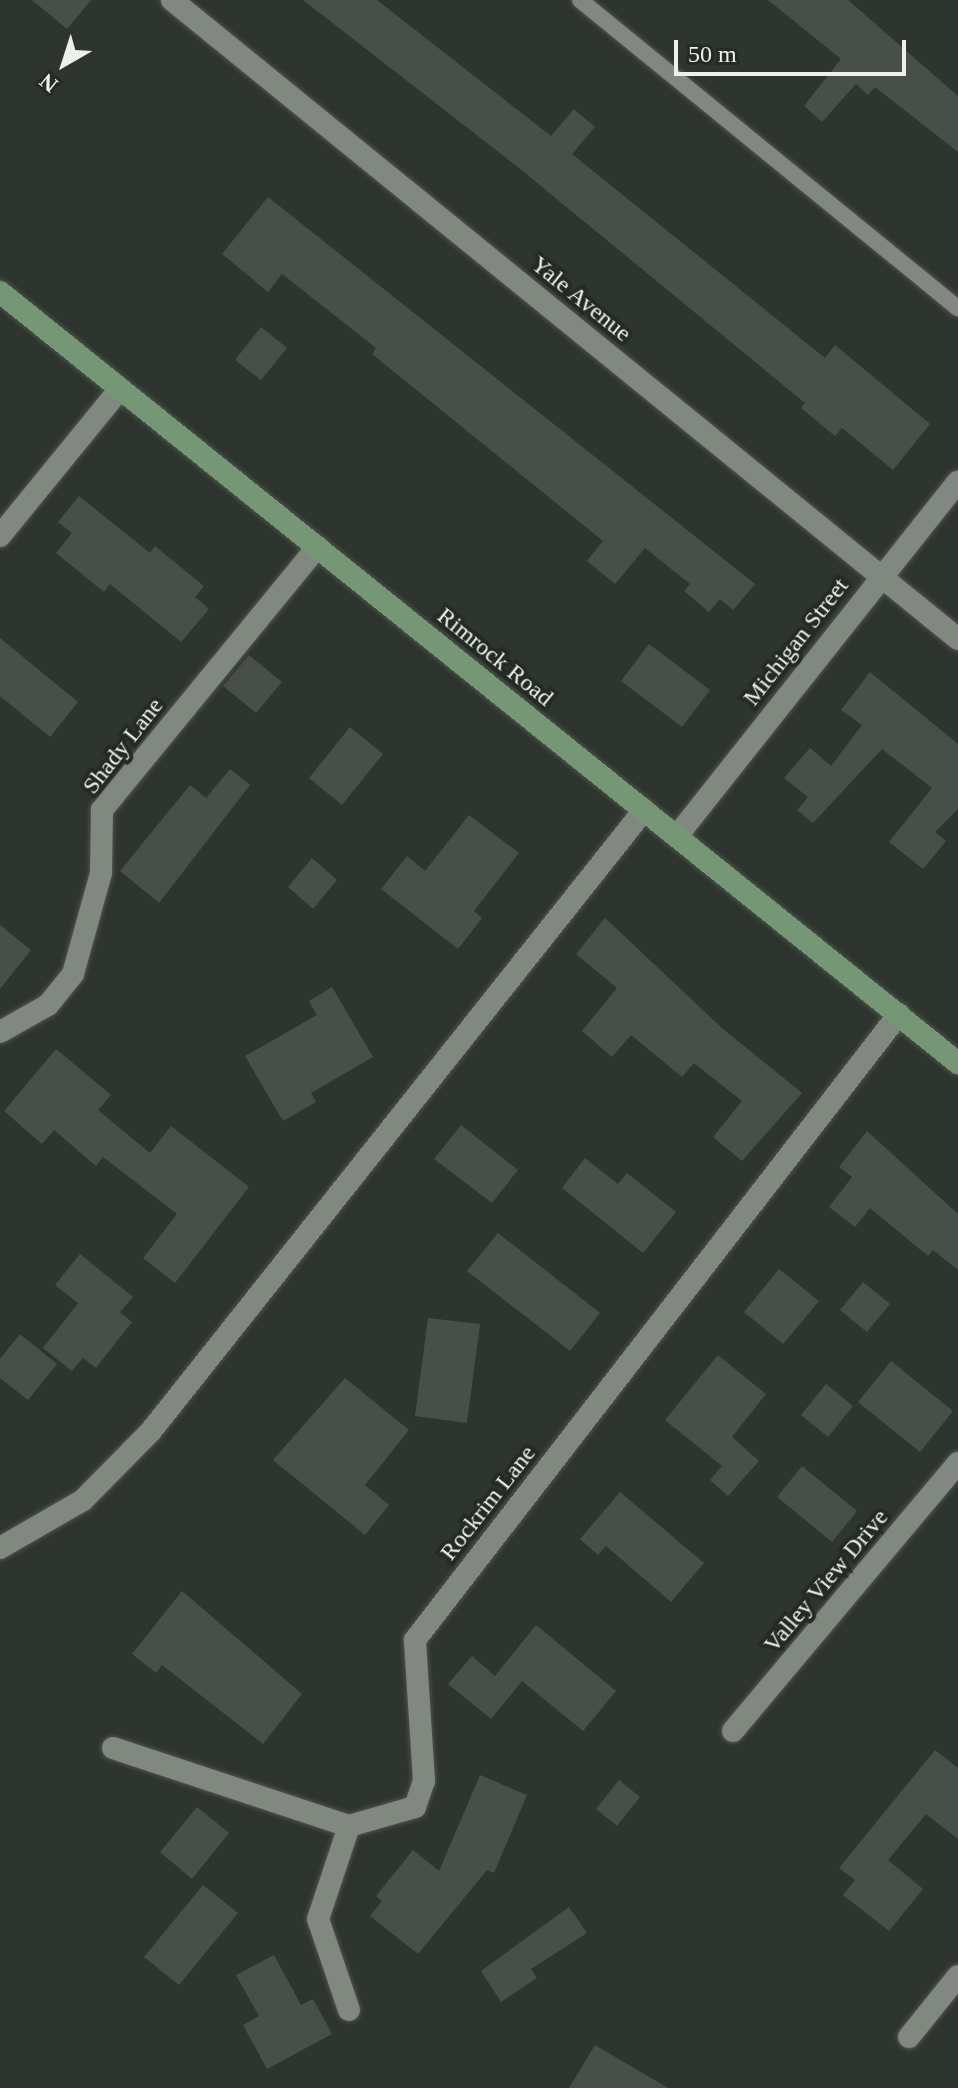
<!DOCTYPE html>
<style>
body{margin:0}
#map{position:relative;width:958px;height:2088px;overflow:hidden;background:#2e352e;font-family:Georgia,serif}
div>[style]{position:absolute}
.building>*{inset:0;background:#484f48}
.roads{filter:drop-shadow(0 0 2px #4e534e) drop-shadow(0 0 2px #4e534e)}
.service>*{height:16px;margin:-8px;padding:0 8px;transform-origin:8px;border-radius:8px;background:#808880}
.minor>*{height:22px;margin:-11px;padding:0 11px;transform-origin:11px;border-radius:11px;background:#808880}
.secondary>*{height:22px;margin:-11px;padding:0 11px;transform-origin:11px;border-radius:11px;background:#759776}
span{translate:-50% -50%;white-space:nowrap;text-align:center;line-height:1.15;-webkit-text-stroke:8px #242b24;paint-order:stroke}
.street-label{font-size:24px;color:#ecf1ec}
.north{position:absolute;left:24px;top:24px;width:80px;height:80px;-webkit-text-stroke:6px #242b24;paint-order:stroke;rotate:219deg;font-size:22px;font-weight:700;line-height:32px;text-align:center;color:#ecf1ec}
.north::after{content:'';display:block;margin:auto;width:28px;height:36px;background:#ecf1ec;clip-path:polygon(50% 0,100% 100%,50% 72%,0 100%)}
.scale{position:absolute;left:674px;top:40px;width:232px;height:36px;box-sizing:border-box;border:4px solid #ecf1ec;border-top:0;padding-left:10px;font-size:24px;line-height:28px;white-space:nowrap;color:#ecf1ec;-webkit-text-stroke:6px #242b24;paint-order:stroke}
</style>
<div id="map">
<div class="building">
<div style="clip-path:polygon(32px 0,91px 0,67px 29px)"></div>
<div style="clip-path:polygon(303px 0,377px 0,551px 136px,574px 109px,595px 127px,572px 154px,825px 358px,835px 345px,930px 424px,893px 470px,842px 428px,835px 436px,801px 408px,805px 403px,519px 168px)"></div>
<div style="clip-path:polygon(768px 0,848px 0,958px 96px,958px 152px,875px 87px,868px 95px,856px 84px,822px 122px,804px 106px,841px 59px)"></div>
<div style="clip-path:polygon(268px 197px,755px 584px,733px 610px,720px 599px,709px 612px,684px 591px,690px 584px,645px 548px,615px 584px,587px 561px,603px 541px,372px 354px,376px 348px,282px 274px,268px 292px,222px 254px)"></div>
<div style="clip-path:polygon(261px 327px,287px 348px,261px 380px,235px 360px)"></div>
<div style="clip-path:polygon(79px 496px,150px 553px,155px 546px,204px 586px,195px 597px,209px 609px,181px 642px,110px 584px,104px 592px,56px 553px,72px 533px,58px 522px)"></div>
<div style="clip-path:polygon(0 638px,78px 702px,50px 737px,0 696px)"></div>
<div style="clip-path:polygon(649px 644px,710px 690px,682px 727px,621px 681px)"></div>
<div style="clip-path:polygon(249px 655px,282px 682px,256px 713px,223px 686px)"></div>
<div style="clip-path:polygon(870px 672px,958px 744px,958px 809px,935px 832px,946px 841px,923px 869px,889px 842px,932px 788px,882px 749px,813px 823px,797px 810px,808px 797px,784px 778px,810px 748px,831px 766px,862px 725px,841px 710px)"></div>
<div style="clip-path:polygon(350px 727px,383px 754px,342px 805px,309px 778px)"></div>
<div style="clip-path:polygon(230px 769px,250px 785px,159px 903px,120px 871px,190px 785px,206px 798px)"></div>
<div style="clip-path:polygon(469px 815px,519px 853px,474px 911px,482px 918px,458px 949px,381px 889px,407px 856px,425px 871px)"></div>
<div style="clip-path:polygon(312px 858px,337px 880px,313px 909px,288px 887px)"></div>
<div style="clip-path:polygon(605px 918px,723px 1029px,802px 1093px,742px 1161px,713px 1137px,742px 1101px,694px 1063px,682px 1077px,631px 1035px,612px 1057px,582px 1031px,617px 988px,576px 954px)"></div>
<div style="clip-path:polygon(0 925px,31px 950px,0 989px)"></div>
<div style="clip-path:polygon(332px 987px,373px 1057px,311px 1093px,316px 1102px,283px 1121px,245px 1056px,317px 1015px,309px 1001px)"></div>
<div style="clip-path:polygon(56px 1049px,111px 1095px,98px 1110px,150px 1153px,171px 1126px,249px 1187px,175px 1283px,143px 1258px,177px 1214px,103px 1157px,96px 1166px,54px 1130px,42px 1144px,4px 1111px)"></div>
<div style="clip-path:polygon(461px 1125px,518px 1170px,492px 1203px,434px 1159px)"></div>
<div style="clip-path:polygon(867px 1131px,958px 1214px,958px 1270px,933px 1250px,928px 1256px,870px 1208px,855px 1227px,829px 1207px,852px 1177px,839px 1167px)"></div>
<div style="clip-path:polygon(585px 1158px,618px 1184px,627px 1173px,676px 1212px,643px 1253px,562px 1188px)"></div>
<div style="clip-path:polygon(498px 1233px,600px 1313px,570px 1351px,467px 1271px)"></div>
<div style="clip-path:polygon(80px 1254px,133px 1297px,120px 1312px,132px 1322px,96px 1368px,83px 1358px,72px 1371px,43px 1348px,78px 1303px,55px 1285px)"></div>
<div style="clip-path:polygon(779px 1269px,819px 1301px,783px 1344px,744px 1312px)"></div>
<div style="clip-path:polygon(863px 1282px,890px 1304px,867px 1332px,840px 1310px)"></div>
<div style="clip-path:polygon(428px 1318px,480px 1324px,467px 1423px,415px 1416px)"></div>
<div style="clip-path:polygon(20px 1334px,57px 1364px,28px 1400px,0 1378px,0 1359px)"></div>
<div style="clip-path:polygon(718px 1355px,766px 1394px,732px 1437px,759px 1461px,728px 1496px,710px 1480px,722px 1466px,665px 1420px)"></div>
<div style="clip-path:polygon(891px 1361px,953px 1411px,920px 1452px,858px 1402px)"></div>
<div style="clip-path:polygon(345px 1378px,409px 1430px,365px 1485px,389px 1505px,365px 1535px,273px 1460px)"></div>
<div style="clip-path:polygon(826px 1384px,853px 1406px,828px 1437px,801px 1415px)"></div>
<div style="clip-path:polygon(802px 1466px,857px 1511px,832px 1542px,777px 1497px)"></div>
<div style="clip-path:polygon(620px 1492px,704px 1563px,671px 1602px,606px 1546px,598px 1555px,580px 1539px)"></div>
<div style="clip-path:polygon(182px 1591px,302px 1694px,263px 1744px,162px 1665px,156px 1673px,132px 1654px)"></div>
<div style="clip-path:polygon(536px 1625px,616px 1691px,583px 1731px,522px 1681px,491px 1719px,448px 1684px,472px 1656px,495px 1676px)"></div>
<div style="clip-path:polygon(935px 1750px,958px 1768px,958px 1839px,926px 1814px,888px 1860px,923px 1889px,889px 1931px,843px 1895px,855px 1880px,839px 1868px)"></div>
<div style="clip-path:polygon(480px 1775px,527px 1795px,494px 1873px,487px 1870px,418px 1954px,370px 1916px,382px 1901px,376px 1896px,413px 1850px,439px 1871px)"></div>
<div style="clip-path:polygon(619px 1780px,640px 1797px,617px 1826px,596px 1809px)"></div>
<div style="clip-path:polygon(197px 1807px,229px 1833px,192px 1879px,160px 1852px)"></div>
<div style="clip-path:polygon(203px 1885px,238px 1913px,179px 1985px,144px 1957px)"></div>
<div style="clip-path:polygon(569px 1907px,587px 1933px,531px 1969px,537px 1978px,501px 2002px,481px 1971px)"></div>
<div style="clip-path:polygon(274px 1955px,301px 2005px,313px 1999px,332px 2034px,267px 2069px,243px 2025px,259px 2016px,236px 1975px)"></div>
<div style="clip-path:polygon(595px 2045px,668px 2088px,569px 2088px)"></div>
</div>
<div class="roads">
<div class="service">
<div style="left:580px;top:0;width:488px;rotate:39.2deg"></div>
</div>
<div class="minor">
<div style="left:172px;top:0;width:1013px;rotate:39.11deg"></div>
<div style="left:0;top:536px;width:190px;rotate:-50.8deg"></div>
<div style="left:677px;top:836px;width:452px;rotate:-51.6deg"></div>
<div style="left:0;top:1032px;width:55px;rotate:-29.4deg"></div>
<div style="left:48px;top:1005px;width:40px;rotate:-51deg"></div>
<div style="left:73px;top:974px;width:105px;rotate:-74.5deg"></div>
<div style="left:101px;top:873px;width:63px;rotate:-89.1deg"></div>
<div style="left:102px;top:810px;width:340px;rotate:-50.7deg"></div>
<div style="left:0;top:1548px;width:96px;rotate:-30deg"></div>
<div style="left:83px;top:1500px;width:97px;rotate:-45.4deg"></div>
<div style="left:151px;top:1431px;width:793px;rotate:-51.55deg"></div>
<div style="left:733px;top:1731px;width:350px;rotate:-50deg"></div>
<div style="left:113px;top:1748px;width:249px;rotate:18.3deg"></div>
<div style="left:349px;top:1826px;width:69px;rotate:-16.1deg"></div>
<div style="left:415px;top:1807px;width:28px;rotate:-71deg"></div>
<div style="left:424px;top:1781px;width:141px;rotate:-93.7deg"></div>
<div style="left:415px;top:1640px;width:791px;rotate:-52.29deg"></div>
<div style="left:349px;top:1826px;width:98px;rotate:108.4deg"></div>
<div style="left:318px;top:1919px;width:96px;rotate:71.2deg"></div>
<div style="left:909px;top:2037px;width:78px;rotate:-51.2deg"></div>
</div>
<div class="secondary">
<div style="left:0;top:292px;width:1230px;rotate:38.83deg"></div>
</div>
</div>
<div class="street-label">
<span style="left:581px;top:299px;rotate:39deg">Yale Avenue</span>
<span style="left:796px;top:642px;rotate:-52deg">Michigan Street</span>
<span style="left:495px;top:657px;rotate:39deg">Rimrock Road</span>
<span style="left:123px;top:746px;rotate:-52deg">Shady Lane</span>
<span style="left:488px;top:1503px;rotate:-52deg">Rockrim Lane</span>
<span style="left:826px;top:1581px;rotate:-50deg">Valley View Drive</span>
</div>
<div class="north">N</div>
<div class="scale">50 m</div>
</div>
